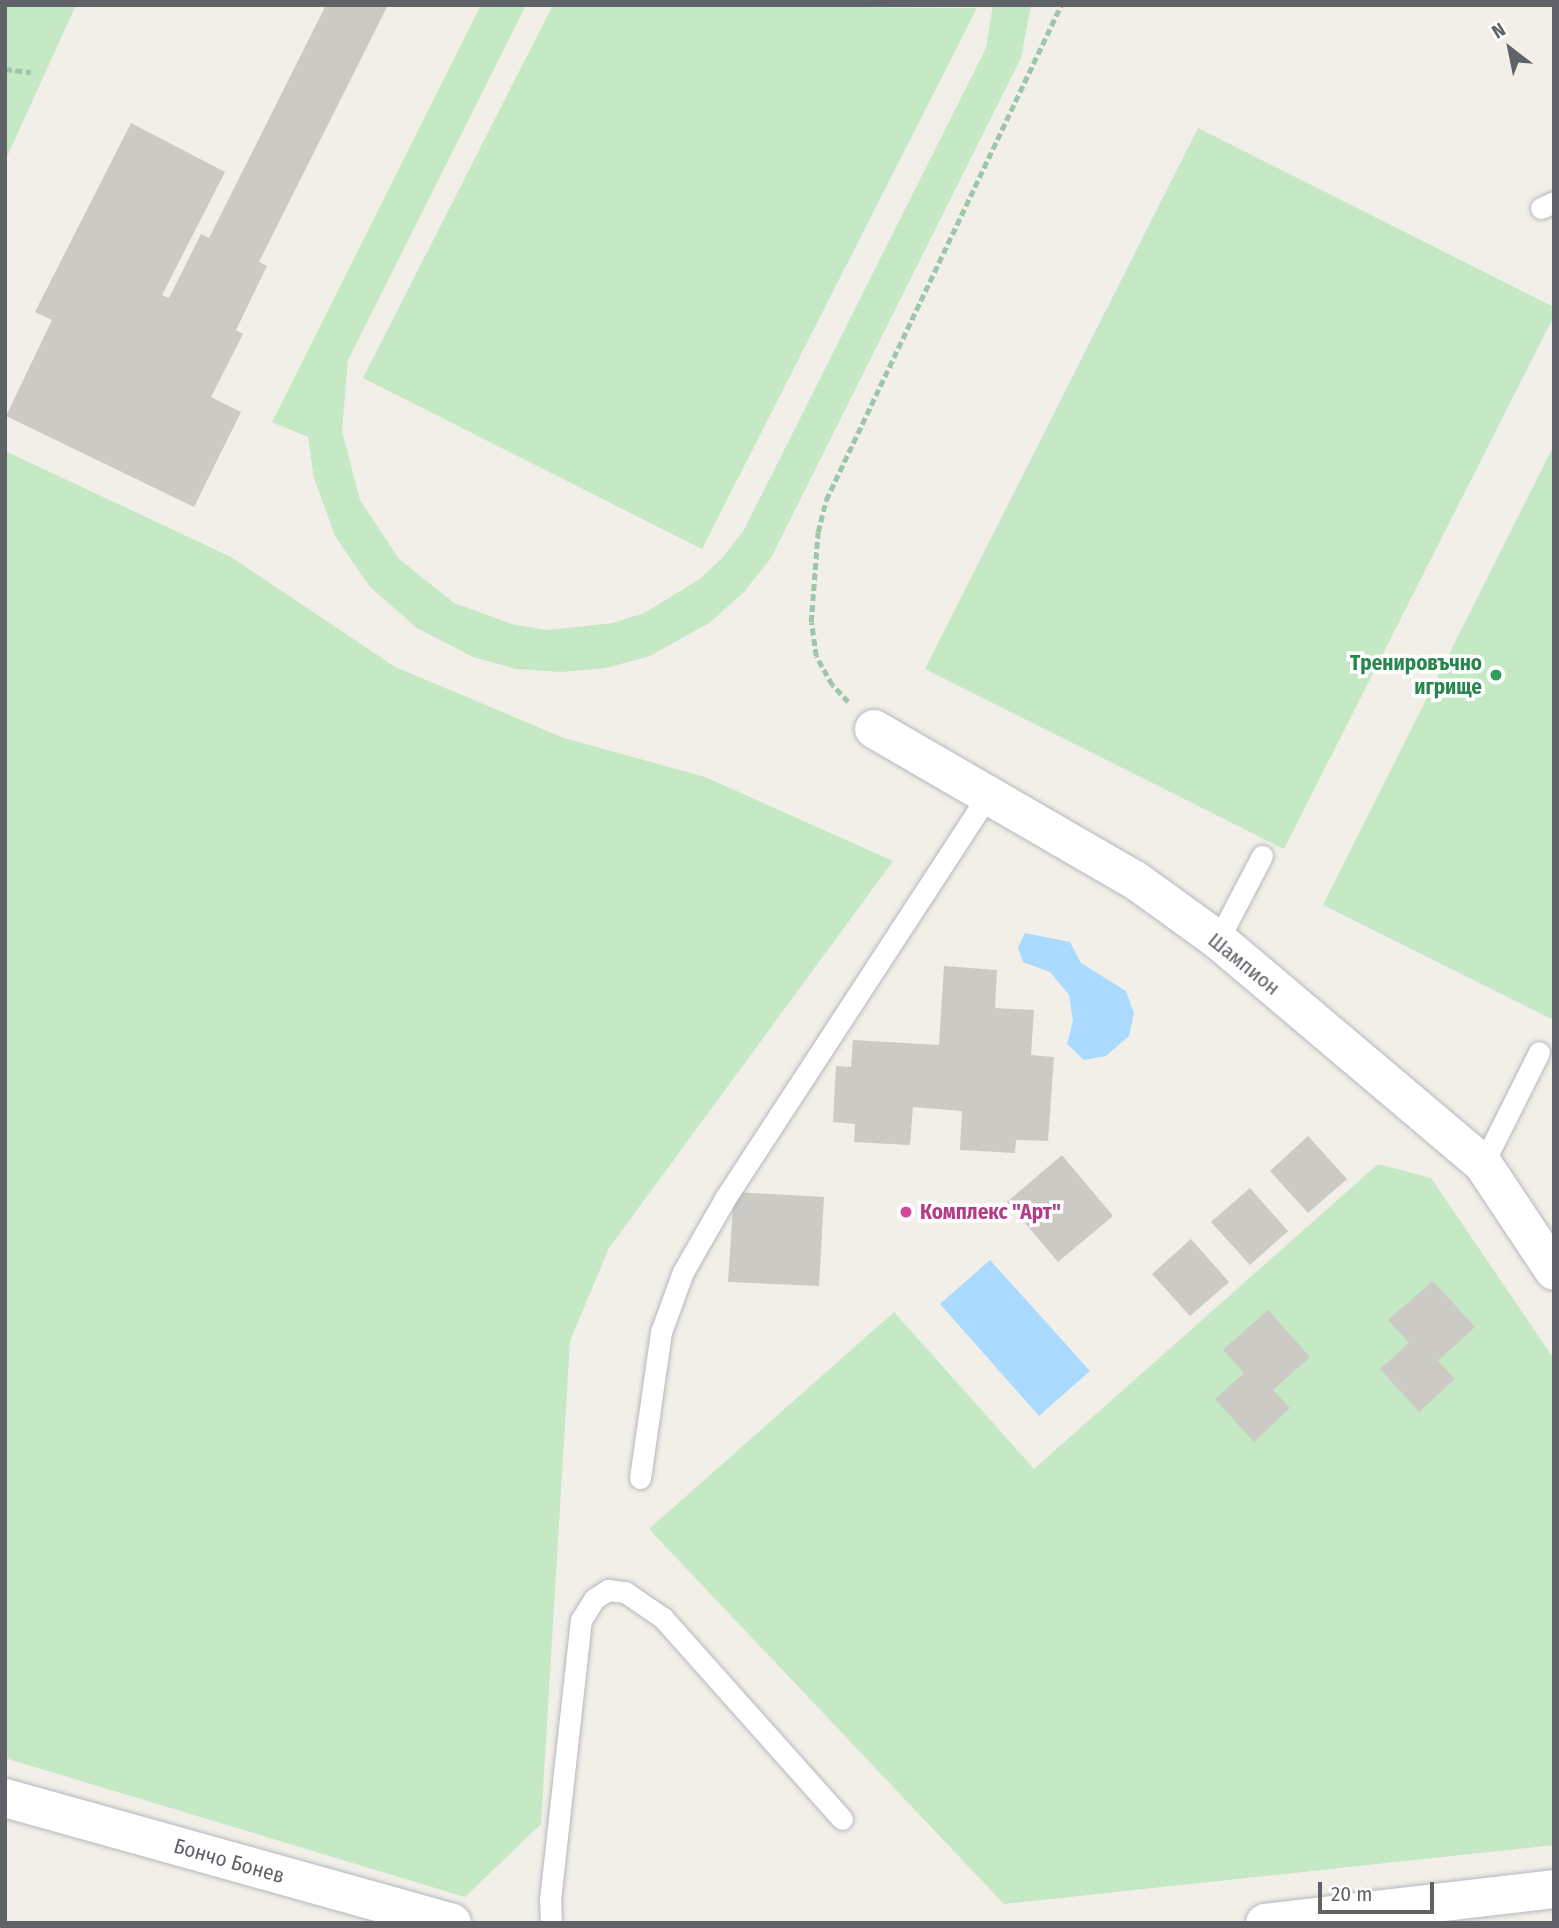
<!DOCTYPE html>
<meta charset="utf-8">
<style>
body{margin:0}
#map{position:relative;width:1559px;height:1928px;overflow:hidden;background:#f1efe8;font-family:"Fira Sans Condensed",sans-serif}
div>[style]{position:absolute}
.green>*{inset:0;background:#c5e8c5}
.water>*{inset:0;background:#aadaff}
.building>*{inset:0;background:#cccac5}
.path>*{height:4.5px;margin-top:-2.25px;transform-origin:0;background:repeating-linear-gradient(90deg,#9cc7a9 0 7px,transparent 0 10.5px)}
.roads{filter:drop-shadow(0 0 2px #b5b8bc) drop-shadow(0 0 2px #b5b8bc)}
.service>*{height:21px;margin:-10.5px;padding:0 10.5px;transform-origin:10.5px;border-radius:10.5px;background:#fff}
.minor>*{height:38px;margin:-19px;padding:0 19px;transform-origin:19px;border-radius:19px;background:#fff}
.tertiary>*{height:38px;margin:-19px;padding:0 19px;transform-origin:19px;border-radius:19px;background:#fff}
.dots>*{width:19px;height:19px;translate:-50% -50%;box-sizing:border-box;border:4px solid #fff;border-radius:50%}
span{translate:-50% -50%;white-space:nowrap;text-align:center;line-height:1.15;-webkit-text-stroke:7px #fff;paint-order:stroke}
.leisure-label{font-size:21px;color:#27864d;font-weight:700}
.right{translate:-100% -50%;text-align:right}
.street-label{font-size:21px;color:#5f6368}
.hotel-label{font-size:21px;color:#b23c85;font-weight:700}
.left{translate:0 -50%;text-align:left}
.frame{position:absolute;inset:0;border:7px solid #5f6368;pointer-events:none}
.north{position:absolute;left:1475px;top:14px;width:70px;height:70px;-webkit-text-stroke:5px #fff;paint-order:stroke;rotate:328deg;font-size:19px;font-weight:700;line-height:28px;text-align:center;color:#5f6368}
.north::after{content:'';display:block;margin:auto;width:24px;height:32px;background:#5f6368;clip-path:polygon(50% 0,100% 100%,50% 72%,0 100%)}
.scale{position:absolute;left:1318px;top:1882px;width:116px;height:32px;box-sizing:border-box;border:4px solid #5f6368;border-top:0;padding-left:9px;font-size:21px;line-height:24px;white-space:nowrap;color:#5f6368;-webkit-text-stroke:5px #fff;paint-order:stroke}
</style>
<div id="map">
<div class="green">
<div style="clip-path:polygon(5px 5px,76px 5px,5px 161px)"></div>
<div style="clip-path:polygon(481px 5px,526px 5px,348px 360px,342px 431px,360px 500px,399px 559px,454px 603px,515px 625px,548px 630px,613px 623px,644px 613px,700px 579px,723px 557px,744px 530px,986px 48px,993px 5px,1031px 5px,1021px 58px,771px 558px,743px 593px,709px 623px,650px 656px,606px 668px,561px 672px,516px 669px,473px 657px,417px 628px,370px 587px,335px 536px,314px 478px,308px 437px,272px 422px)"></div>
<div style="clip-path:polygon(553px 5px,977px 8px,702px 549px,363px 378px)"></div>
<div style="clip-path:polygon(1198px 128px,1554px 307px,1554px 316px,1284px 849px,925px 669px)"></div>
<div style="clip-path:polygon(1554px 445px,1554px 1020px,1323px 905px)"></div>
<div style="clip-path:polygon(5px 451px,231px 557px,395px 667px,564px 738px,705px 777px,893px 861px,609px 1248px,570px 1341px,541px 1824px,465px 1897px,5px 1758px)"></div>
<div style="clip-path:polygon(1378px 1164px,1431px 1178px,1554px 1359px,1554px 1845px,1004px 1904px,649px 1529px,894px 1312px,1034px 1469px)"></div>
</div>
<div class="water">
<div style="clip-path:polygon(1025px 933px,1070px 942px,1081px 963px,1126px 991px,1134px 1013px,1129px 1036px,1106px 1056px,1084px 1060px,1067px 1044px,1073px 1021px,1069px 995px,1050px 972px,1023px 962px,1018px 948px)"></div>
<div style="clip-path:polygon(990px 1260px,1090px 1371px,1039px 1416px,940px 1304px)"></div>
</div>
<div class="building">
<div style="clip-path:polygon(326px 5px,388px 5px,259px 262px,267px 266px,236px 330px,243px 334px,211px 397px,241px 412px,194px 507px,6px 416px,52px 320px,35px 312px,131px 123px,225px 172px,162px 295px,169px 298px,201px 234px,209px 238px)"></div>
<div style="clip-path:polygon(944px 966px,997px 970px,995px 1008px,1034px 1010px,1031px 1055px,1054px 1057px,1048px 1141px,1016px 1140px,1015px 1153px,960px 1150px,962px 1111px,913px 1107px,910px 1145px,854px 1142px,855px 1124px,833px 1122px,836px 1066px,851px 1067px,853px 1040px,939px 1045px)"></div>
<div style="clip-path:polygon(1308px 1136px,1347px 1179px,1308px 1213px,1270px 1171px)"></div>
<div style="clip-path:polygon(1062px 1155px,1113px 1216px,1058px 1262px,1007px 1202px)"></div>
<div style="clip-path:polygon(1250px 1188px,1288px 1231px,1250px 1265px,1211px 1222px)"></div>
<div style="clip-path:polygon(734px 1192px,824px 1197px,819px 1286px,728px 1282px)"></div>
<div style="clip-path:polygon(1191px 1239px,1229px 1282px,1190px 1316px,1152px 1274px)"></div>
<div style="clip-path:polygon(1433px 1281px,1475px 1327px,1438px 1361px,1455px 1379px,1419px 1412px,1380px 1369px,1409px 1343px,1388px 1320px)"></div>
<div style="clip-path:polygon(1268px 1310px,1310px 1357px,1273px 1390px,1290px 1408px,1254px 1442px,1215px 1399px,1244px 1373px,1223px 1350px)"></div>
</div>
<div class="path">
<div style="left:5px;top:69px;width:26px;rotate:7deg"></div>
<div style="left:848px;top:702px;width:23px;rotate:-133deg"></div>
<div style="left:832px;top:685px;width:33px;rotate:-119deg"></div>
<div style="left:816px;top:656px;width:34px;rotate:-98deg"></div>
<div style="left:811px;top:622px;width:90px;rotate:-85.6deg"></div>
<div style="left:818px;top:532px;width:33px;rotate:-76deg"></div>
<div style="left:826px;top:500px;width:548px;rotate:-64.6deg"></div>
</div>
<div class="roads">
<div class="service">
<div style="left:1541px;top:208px;width:14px;rotate:-25deg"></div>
<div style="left:1218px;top:940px;width:95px;rotate:-62.4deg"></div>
<div style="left:1483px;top:1164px;width:125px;rotate:-63.4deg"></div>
<div style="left:640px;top:1478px;width:148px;rotate:-81.8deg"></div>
<div style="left:661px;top:1332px;width:64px;rotate:-69.9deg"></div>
<div style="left:683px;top:1272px;width:86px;rotate:-60.2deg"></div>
<div style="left:726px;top:1197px;width:482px;rotate:-56.9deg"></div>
<div style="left:551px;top:1923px;width:23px;rotate:-92deg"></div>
<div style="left:550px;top:1900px;width:282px;rotate:-83.7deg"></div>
<div style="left:581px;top:1620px;width:25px;rotate:-58deg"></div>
<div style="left:594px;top:1599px;width:17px;rotate:-33deg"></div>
<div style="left:608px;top:1590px;width:17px;rotate:7deg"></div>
<div style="left:625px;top:1592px;width:46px;rotate:34.4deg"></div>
<div style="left:663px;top:1618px;width:269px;rotate:48.3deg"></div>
</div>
<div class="minor">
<div style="left:874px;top:729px;width:302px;rotate:30.1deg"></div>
<div style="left:1135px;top:880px;width:102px;rotate:35.9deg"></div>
<div style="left:1218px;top:940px;width:347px;rotate:40.2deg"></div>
<div style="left:1483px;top:1164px;width:128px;rotate:56.4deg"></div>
</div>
<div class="tertiary">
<div style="left:5px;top:1798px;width:464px;rotate:15.6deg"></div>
<div style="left:1265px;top:1923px;width:291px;rotate:-6.7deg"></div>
</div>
</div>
<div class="dots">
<div style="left:1496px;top:675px;background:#2e9e5b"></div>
<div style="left:906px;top:1212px;background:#d1479c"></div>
</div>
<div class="leisure-label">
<span class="right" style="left:1482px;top:675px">Тренировъчно<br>игрище</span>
</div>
<div class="street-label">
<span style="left:1244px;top:964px;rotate:39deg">Шампион</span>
<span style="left:229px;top:1861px;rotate:16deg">Бончо Бонев</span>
</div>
<div class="hotel-label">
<span class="left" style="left:920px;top:1212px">Комплекс "Арт"</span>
</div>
<div class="frame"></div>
<div class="north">N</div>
<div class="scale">20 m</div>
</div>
